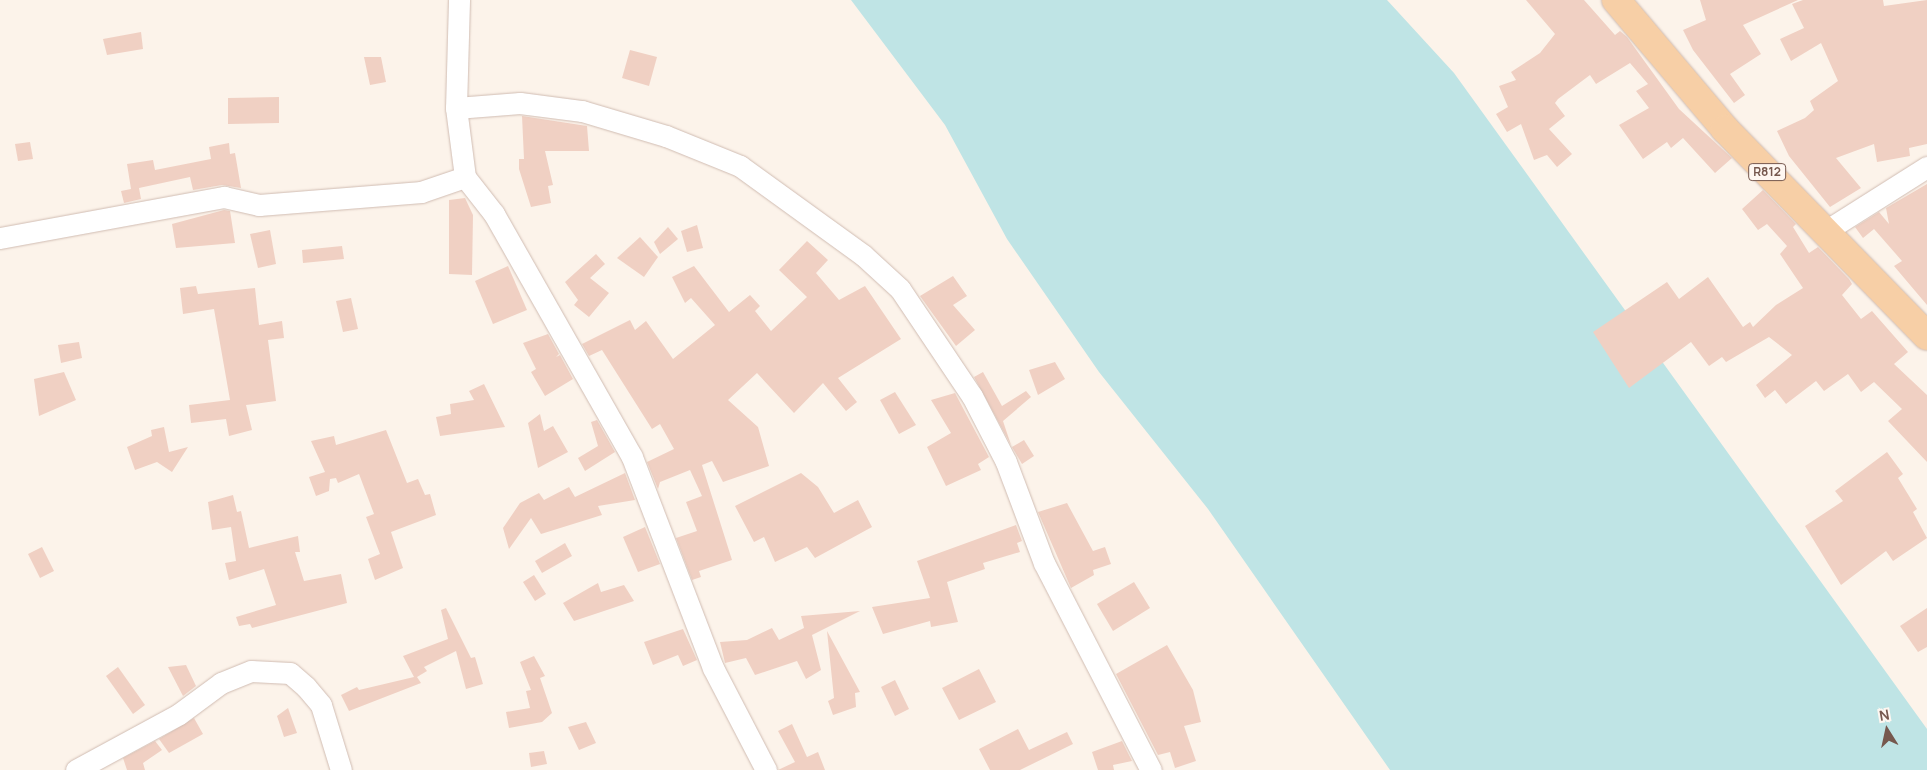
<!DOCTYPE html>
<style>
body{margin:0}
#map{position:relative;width:1927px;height:770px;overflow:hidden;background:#fcf3ea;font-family:Manrope,sans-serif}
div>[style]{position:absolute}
.water>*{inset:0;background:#bfe4e5}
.building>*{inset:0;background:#f0d0c3}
.roads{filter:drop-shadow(0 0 1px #d0bcb2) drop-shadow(0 0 1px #d0bcb2)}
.street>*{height:21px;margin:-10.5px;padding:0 10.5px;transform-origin:10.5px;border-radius:10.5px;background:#fff}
.primary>*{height:28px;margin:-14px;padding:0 14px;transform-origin:14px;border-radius:14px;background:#f7cfa6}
span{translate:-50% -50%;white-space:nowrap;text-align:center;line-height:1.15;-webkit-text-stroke:5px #fef7f1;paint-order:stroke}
.shield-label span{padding:1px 4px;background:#fef7f1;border:1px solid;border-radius:4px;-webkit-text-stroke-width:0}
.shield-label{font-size:12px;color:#76584e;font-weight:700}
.north{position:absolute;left:1862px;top:705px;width:50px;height:50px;-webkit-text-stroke:4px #fef7f1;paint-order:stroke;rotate:350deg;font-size:14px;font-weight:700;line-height:20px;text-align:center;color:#76584e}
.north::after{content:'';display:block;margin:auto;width:18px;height:22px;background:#76584e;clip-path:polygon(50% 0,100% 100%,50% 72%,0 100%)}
</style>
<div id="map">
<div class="water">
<div style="clip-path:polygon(851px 0,1387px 0,1454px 73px,1927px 729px,1927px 770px,1390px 770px,1208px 509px,1099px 372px,1007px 239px,945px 125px)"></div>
</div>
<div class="building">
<div style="clip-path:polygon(1526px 0,1584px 0,1615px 35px,1620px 31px,1627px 37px,1679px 109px,1732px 158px,1715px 173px,1683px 138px,1671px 148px,1667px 142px,1643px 159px,1619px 125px,1649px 108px,1636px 91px,1648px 84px,1630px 63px,1596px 84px,1590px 75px,1558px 99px,1555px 103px,1565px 116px,1549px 129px,1572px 154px,1557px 167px,1547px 155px,1534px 160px,1521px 124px,1507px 132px,1496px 114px,1508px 107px,1499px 86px,1516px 80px,1511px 72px,1540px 53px,1555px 34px)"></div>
<div style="clip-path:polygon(1700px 0,1798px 0,1743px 25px,1761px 54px,1730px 74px,1745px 95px,1734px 103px,1693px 50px,1683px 30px,1706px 20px)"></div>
<div style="clip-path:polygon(1803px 0,1883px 0,1884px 6px,1927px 0,1927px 144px,1909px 148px,1910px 156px,1877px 162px,1874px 144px,1836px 158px,1861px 188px,1830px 207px,1789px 156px,1777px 131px,1805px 118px,1814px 110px,1810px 101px,1838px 81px,1821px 43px,1791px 61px,1780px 39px,1804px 28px,1792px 4px)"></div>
<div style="clip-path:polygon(141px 32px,143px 49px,107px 55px,103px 39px)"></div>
<div style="clip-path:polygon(630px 50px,657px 57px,649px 86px,622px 78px)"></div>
<div style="clip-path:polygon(364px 57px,381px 57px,386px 82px,370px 85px)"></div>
<div style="clip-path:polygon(279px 97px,279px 123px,228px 124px,228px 98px)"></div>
<div style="clip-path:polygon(522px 116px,587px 126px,589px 151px,545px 151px,553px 185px,548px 186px,551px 203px,531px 207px,519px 169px,519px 159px,524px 159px)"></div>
<div style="clip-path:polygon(30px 142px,33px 159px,18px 161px,15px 144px)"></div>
<div style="clip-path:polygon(229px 143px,230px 154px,235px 153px,241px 188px,222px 185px,193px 190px,190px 177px,139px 188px,141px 199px,124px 203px,121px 191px,131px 189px,127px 164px,153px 160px,155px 170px,211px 159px,209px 147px)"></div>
<div style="clip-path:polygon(1927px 184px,1927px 305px,1894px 266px,1902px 261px,1874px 229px,1863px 238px,1855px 227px,1879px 212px,1889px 224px,1886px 208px)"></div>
<div style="clip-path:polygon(1763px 190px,1796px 224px,1793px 227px,1809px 253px,1818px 247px,1849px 279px,1852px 284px,1842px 295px,1861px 319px,1872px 311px,1908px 352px,1894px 364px,1927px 395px,1927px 462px,1888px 421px,1902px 409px,1874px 382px,1861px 392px,1848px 374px,1824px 391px,1816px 381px,1786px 404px,1775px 390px,1765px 398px,1756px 385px,1792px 355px,1769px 337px,1726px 362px,1722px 357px,1709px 366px,1691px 342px,1629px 388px,1593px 332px,1667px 282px,1679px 299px,1708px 277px,1743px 327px,1750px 322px,1753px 327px,1776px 305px,1803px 288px,1780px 254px,1787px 246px,1767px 224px,1758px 230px,1742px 209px)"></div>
<div style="clip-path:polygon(465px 198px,473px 215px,472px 275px,449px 274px,449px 200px)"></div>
<div style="clip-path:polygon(224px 210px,230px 211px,235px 243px,176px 248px,172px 224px)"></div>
<div style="clip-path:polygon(697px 225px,703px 248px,687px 252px,681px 231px)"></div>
<div style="clip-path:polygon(668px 227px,678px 239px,660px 254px,654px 242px)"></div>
<div style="clip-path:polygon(270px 230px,276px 264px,258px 268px,250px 234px)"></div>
<div style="clip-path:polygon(640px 237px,658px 257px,644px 277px,617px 258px)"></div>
<div style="clip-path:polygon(807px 241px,828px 260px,816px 273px,839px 300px,865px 286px,901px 339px,838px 378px,857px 402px,846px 411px,823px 383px,794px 413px,757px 373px,728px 400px,758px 427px,769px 466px,723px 482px,712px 461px,702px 465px,732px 560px,699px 571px,701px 577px,692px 580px,676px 538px,697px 531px,686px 502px,702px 496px,690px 470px,660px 482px,658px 489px,647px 462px,674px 449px,660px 424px,652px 429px,602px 350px,589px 356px,582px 344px,630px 320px,635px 330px,646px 321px,673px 359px,715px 325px,691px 298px,685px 303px,672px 277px,694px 266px,729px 312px,750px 295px,760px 306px,755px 311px,771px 331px,807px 297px,779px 270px)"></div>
<div style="clip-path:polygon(342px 246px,344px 259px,303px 263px,302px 250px)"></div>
<div style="clip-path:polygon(596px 254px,605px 264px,590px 278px,609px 293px,589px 317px,574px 305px,578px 300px,565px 282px)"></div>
<div style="clip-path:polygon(508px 266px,527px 310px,493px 324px,475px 281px)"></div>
<div style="clip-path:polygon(953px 276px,967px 296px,953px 305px,975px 330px,956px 346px,920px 296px)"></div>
<div style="clip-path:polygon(196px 286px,198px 294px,255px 288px,259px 325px,282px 321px,284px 338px,268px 340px,276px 401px,246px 405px,252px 430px,229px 436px,226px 419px,191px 423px,189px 405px,230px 400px,214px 309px,183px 314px,180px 288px)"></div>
<div style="clip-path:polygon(351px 298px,358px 329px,343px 332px,336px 301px)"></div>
<div style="clip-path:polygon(548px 334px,559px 354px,556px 357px,560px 355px,573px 379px,545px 396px,531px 372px,536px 369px,523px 343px)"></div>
<div style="clip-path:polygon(79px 342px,82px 358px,61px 363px,58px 345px)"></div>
<div style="clip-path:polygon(1055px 362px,1065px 379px,1038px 395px,1029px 370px)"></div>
<div style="clip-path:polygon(64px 372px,76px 400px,39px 416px,34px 379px)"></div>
<div style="clip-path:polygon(983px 372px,1002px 406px,1026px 391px,1031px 397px,1003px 421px,1011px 445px,974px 377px)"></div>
<div style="clip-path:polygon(484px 384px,505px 427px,440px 436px,436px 417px,451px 414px,450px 404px,474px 400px,469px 391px)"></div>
<div style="clip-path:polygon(895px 392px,916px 425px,899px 434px,880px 400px)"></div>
<div style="clip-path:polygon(955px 393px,989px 457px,978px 464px,981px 470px,946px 486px,927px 447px,951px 433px,931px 400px)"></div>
<div style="clip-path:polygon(540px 414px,544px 431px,553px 426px,568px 452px,538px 468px,528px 423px)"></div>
<div style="clip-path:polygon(597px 420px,615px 452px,585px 471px,578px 458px,598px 446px,591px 422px)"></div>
<div style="clip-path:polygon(164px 427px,169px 452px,188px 447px,172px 472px,157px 462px,135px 470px,127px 447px,152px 436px,151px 430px)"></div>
<div style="clip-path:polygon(386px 430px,407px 483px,418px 479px,425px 495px,430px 494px,436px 515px,391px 532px,403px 568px,375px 580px,368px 559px,380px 554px,366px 517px,374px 514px,359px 474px,338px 483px,336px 478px,330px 479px,329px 491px,316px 496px,309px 477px,325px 472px,311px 441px,334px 436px,336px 445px)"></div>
<div style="clip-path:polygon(1024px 440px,1034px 456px,1022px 464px,1012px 447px)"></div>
<div style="clip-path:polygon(1887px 452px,1903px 474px,1898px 478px,1917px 509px,1913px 512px,1927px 538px,1893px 561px,1886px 551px,1841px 585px,1805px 526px,1843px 501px,1835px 491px)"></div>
<div style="clip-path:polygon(625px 473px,635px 500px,598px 506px,602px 515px,541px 534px,531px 518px,509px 549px,503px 528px,520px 503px,539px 493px,544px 500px,569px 487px,575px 497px)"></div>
<div style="clip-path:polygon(801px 473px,818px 487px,834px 513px,858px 500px,872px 527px,815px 558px,807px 547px,775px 562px,764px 537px,754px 542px,735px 506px)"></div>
<div style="clip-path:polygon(233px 495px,237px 512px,241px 511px,249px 548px,298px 536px,300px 552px,295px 552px,304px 581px,341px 574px,347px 603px,252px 628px,250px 624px,239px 626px,236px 617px,276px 605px,264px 569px,229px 580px,225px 563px,236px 561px,231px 527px,212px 530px,208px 502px)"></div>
<div style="clip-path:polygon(1067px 503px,1093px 551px,1105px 547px,1111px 564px,1093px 570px,1094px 575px,1071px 588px,1038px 512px)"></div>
<div style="clip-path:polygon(1016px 525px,1022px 541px,1017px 543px,1020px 552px,983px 563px,985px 569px,947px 582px,958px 622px,931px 627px,930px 621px,883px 634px,872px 607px,930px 598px,917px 561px)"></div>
<div style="clip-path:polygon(645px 527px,660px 564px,638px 572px,623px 537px)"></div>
<div style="clip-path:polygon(565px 543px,572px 556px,542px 573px,535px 561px)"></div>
<div style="clip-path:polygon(42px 547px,54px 571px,40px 578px,28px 554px)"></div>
<div style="clip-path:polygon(534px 575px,546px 594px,535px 601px,523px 582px)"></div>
<div style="clip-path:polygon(1134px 582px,1150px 608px,1113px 631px,1097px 604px)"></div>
<div style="clip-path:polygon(598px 583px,601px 592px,624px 585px,634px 601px,574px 621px,563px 603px)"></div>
<div style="clip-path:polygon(446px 608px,471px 658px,475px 657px,483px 684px,466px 689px,456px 651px,424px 667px,427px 671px,417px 677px,421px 683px,349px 711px,341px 695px,357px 687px,359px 690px,414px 677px,403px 656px,448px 639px,441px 610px)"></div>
<div style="clip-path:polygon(1927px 608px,1927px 647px,1918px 652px,1900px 626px)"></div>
<div style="clip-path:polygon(860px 611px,812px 635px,821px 670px,806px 679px,797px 661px,755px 675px,746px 658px,725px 663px,720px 642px,747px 640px,772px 628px,779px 640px,804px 628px,801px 616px)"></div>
<div style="clip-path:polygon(683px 629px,697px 660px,683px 666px,678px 655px,653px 665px,644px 642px)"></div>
<div style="clip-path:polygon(827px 631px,860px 692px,855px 693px,856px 707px,833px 715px,828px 701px,834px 698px)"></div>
<div style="clip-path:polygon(1167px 645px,1193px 690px,1201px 722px,1184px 726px,1196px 761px,1175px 768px,1170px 752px,1158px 755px,1116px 674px)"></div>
<div style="clip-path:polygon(534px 656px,545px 676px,540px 678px,552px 713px,542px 722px,509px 728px,506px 712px,530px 708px,526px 691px,531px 690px,520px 662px)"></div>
<div style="clip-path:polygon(186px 665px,196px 686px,183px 696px,168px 667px)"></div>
<div style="clip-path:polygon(118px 667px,145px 705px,133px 714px,106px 676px)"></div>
<div style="clip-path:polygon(979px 669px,996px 702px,959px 720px,942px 688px)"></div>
<div style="clip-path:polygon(895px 680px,909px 709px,895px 716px,881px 687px)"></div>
<div style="clip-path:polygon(288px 708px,297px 733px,284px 737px,277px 716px)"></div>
<div style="clip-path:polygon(194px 718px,203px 734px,169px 753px,159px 739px)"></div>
<div style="clip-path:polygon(586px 722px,596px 743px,579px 750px,568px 727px)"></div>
<div style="clip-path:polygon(792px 724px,807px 757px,818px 752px,825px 770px,778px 770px,795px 762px,778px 731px)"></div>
<div style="clip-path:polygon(1018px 729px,1029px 750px,1067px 732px,1073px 744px,1020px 770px,990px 770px,979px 749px)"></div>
<div style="clip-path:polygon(155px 741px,162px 750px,143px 763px,145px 770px,127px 770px,123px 758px)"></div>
<div style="clip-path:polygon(1122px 741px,1132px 761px,1113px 765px,1114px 770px,1098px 770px,1092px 752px)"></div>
<div style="clip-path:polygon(544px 751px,547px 764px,531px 767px,529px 753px)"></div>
</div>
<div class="roads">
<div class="street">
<div style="left:456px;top:108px;width:108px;rotate:-88.4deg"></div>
<div style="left:465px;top:177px;width:47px;rotate:51.9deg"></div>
<div style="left:494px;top:214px;width:279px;rotate:60.4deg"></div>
<div style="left:632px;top:457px;width:226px;rotate:69deg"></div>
<div style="left:713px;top:668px;width:115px;rotate:62.5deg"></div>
<div style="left:1824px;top:232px;width:122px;rotate:-32.3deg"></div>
<div style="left:0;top:238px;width:228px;rotate:-10.4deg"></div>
<div style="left:224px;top:197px;width:36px;rotate:13deg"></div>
<div style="left:259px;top:205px;width:163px;rotate:-4.6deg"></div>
<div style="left:421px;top:192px;width:46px;rotate:-18.8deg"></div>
<div style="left:465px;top:177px;width:70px;rotate:-97.4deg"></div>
<div style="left:456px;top:108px;width:64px;rotate:-4.5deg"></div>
<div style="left:520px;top:103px;width:63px;rotate:7.4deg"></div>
<div style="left:582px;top:111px;width:88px;rotate:16.6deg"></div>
<div style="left:666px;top:136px;width:80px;rotate:22.1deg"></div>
<div style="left:740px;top:166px;width:152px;rotate:35.9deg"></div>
<div style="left:863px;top:255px;width:50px;rotate:42.6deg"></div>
<div style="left:900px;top:289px;width:129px;rotate:56.1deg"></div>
<div style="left:972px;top:396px;width:74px;rotate:62.7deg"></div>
<div style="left:1006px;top:462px;width:108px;rotate:69.4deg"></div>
<div style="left:1044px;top:563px;width:233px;rotate:62.7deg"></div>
<div style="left:76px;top:770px;width:117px;rotate:-28.5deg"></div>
<div style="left:179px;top:714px;width:52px;rotate:-36.4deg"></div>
<div style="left:221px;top:683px;width:32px;rotate:-22deg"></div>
<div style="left:251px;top:671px;width:39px;rotate:3deg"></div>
<div style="left:290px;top:673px;width:21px;rotate:41deg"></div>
<div style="left:306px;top:687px;width:23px;rotate:50deg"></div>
<div style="left:321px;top:705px;width:68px;rotate:72.9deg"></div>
</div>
<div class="primary">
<div style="left:1616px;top:0;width:169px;rotate:49.8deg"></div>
<div style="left:1725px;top:129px;width:289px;rotate:45.7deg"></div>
</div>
</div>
<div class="shield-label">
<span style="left:1767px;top:172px">R812</span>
</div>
<div class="north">N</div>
</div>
